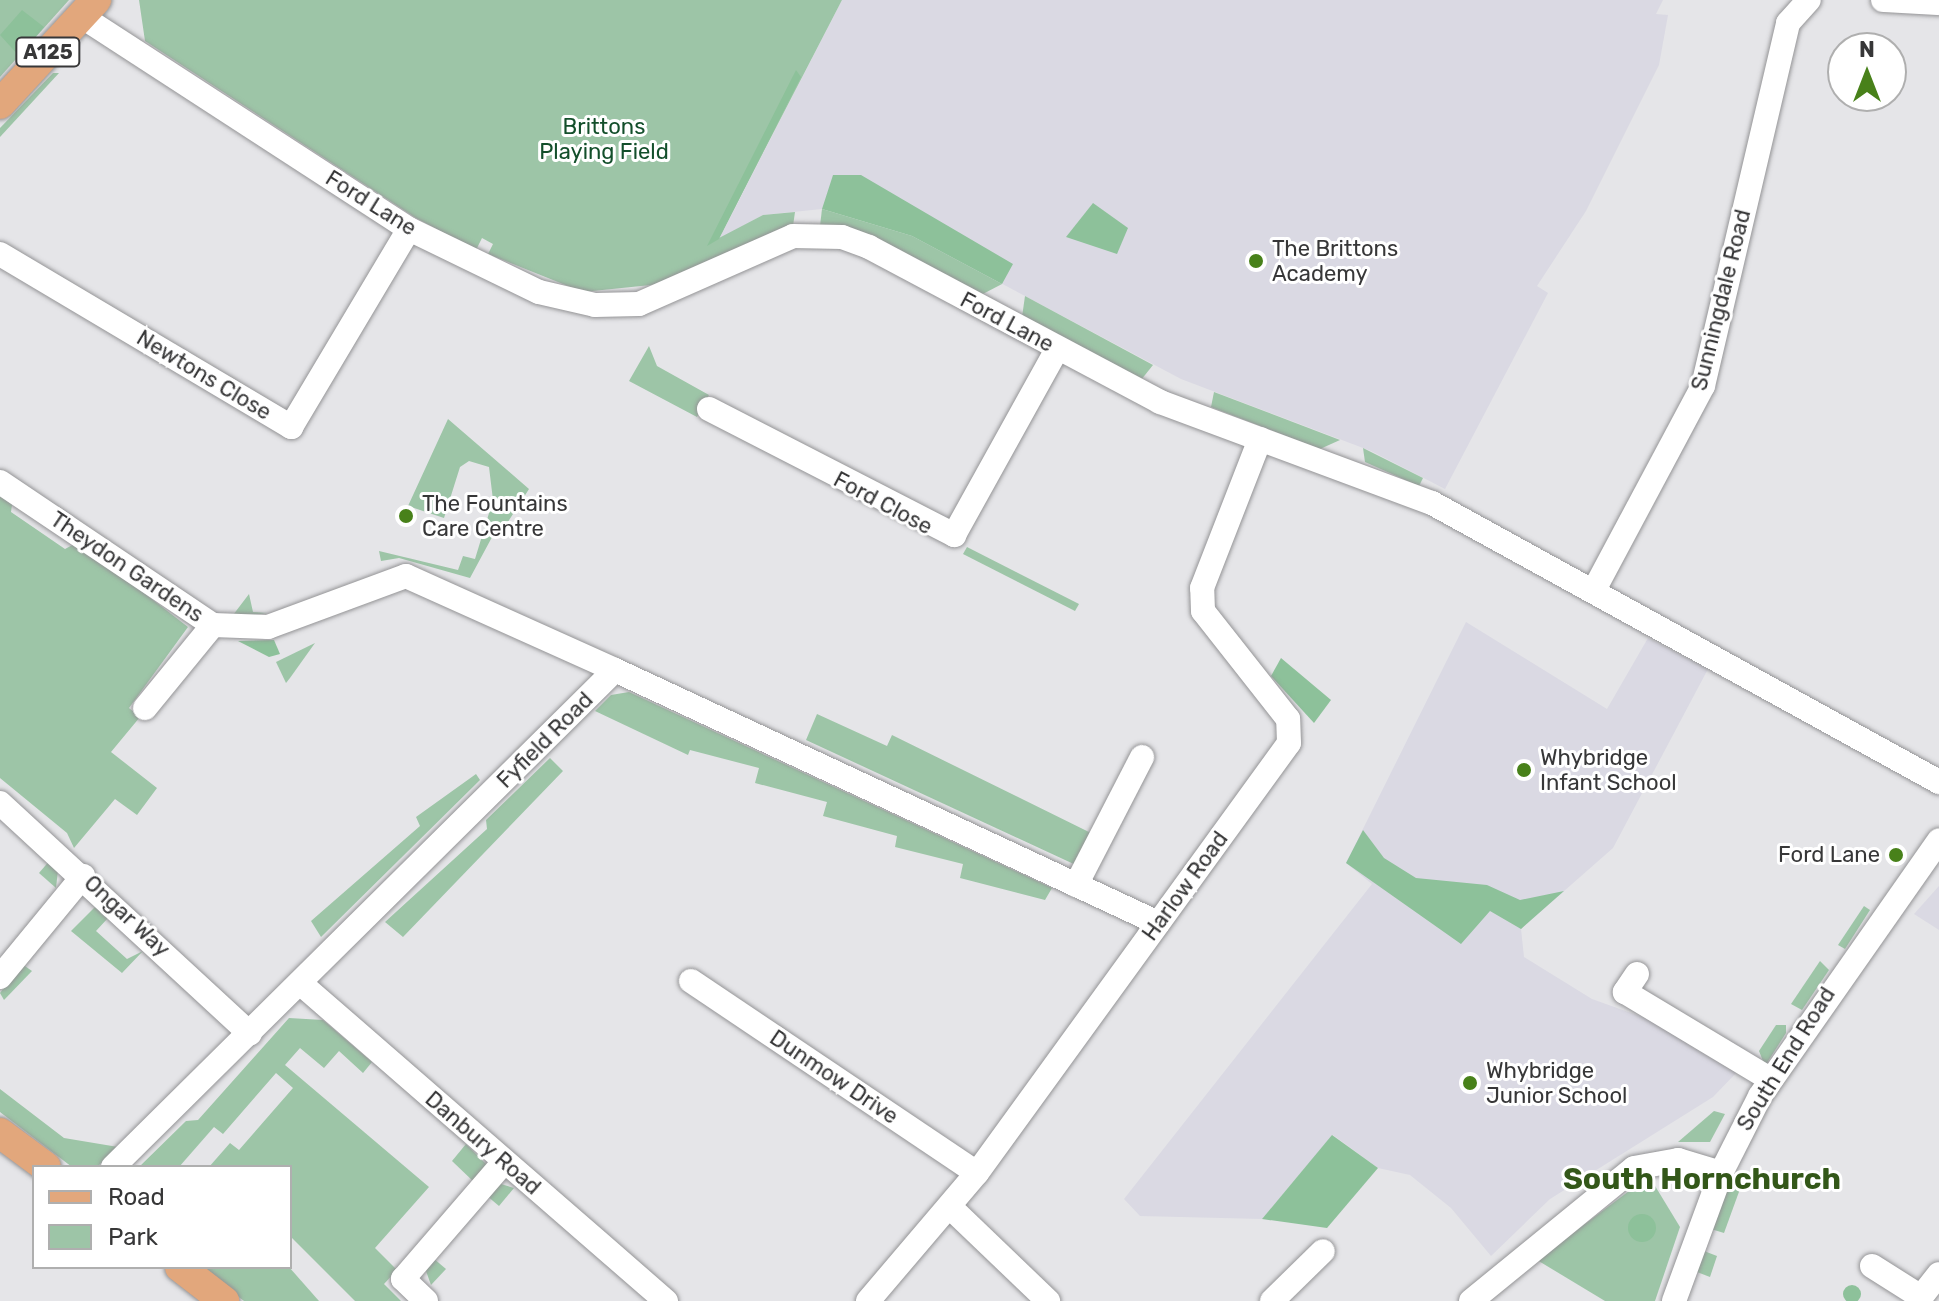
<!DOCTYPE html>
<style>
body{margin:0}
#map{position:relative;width:1939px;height:1301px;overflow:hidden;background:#e5e5e8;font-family:Rubik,sans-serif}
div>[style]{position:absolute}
.built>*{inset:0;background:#dad9e3}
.green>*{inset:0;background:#9dc5a7}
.forest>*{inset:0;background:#8dc19a}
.round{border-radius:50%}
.roads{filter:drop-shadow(0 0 2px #949496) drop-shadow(0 0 2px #949496)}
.minor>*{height:24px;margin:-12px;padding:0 12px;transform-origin:12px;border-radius:12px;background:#fff}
.major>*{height:30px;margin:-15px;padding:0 15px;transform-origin:15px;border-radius:15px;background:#e2a77c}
.dots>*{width:22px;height:22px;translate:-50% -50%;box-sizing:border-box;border:4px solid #fff;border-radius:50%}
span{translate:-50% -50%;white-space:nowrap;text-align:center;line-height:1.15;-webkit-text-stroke:6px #fff;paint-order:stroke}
.shield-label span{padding:2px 6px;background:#fff;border:2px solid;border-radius:6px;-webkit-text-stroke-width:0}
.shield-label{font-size:20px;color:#373738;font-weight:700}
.park-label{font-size:22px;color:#134f2b}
.street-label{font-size:22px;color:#373738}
.poi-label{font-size:22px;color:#373738}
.left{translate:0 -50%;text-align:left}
.right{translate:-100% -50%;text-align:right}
.district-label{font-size:30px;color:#335719;font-weight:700}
.legend{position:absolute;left:32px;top:1165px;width:260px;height:104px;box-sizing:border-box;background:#fff;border:2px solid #afafaf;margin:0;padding:10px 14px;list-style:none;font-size:24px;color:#373738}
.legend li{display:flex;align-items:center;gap:16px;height:40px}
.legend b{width:40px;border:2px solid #afafaf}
.north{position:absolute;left:1827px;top:32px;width:80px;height:80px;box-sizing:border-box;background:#fff;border:2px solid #afafaf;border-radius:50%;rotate:0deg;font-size:22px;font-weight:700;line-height:32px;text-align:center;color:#373738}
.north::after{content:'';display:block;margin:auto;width:28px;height:36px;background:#48811a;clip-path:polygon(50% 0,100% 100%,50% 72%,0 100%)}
</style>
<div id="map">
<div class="built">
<div style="clip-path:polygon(842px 0,1663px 0,1656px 14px,1668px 15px,1659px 65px,1586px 211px,1537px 286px,1548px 293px,1445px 489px,1371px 451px,1181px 379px,912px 236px,860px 215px,822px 209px,763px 215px,719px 239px)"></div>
<div style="clip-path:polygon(1466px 622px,1607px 709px,1648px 638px,1708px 669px,1613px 848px,1521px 929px,1524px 957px,1592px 999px,1659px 1023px,1739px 1070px,1713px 1097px,1550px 1199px,1491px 1256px,1451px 1208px,1410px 1175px,1378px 1168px,1333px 1135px,1262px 1219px,1140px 1216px,1124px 1199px,1372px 884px,1346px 863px)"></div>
<div style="clip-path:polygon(1939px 886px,1939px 930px,1914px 914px)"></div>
</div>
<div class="green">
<div style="clip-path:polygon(0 0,69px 0,0 77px)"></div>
<div style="clip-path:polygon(139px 0,842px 0,719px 238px,763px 215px,795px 212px,793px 226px,670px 283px,583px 292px,488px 254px,493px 244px,482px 238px,476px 250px,416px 218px,145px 41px)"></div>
<div style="clip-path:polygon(53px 73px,59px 73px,0 137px,0 128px)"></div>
<div style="clip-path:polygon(822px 209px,912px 236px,1002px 284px,979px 296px,820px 226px)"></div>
<div style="clip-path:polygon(1025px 296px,1153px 365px,1141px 380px,1022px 317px)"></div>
<div style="clip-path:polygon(649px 346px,657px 366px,709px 395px,697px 417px,629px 381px)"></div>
<div style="clip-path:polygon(1214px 392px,1340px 440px,1320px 449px,1211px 407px)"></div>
<div style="clip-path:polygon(448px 419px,529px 489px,506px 525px,498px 526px,470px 578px,399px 558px,381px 561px,379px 551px,458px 570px,463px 556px,475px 559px,493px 500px,489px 467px,469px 461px,460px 467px,444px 518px,408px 506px)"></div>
<div style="clip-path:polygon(1363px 448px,1423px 478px,1419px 486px,1365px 462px)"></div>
<div style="clip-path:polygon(0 494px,13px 498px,11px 512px,65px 549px,78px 542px,188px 627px,129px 708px,140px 717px,111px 752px,157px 788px,137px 815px,115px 799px,74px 848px,67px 833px,0 778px)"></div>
<div style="clip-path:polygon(967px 547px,1079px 604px,1075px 611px,963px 554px)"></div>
<div style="clip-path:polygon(249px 594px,253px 612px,267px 613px,230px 619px)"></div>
<div style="clip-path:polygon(315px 643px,290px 678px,286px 683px,276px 662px)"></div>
<div style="clip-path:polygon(629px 692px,1052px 888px,1045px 900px,960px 878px,963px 864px,895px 847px,897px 836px,823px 816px,827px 802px,755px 783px,759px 768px,690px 750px,688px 755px,595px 711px,611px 695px)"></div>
<div style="clip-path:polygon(817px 714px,887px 746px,892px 735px,1095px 835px,1078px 866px,806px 740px)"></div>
<div style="clip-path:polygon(550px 758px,563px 771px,403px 937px,385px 922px,487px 829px,486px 820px)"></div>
<div style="clip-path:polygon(476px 774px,480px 780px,321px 937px,311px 921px,420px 826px,416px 817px)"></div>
<div style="clip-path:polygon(51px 859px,58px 870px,56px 888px,39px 873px)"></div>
<div style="clip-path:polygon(1864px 906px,1870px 910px,1845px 949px,1838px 945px)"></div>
<div style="clip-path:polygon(95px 907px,108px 918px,96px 931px,127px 959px,143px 951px,122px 973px,71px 931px)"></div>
<div style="clip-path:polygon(1820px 961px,1829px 970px,1802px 1010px,1791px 1004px)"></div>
<div style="clip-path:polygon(22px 964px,32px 971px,4px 1000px,0 993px)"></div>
<div style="clip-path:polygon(289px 1018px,323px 1020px,372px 1062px,363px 1073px,339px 1051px,324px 1068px,300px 1048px,285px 1065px,429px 1187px,375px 1248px,397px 1270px,384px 1284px,401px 1301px,355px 1301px,290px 1236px,290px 1167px,209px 1167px,230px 1143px,239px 1150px,293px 1088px,276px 1073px,223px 1134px,214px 1127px,179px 1167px,139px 1167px,186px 1121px,198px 1120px)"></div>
<div style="clip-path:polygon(1776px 1025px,1786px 1025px,1786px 1033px,1765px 1066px,1759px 1051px)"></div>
<div style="clip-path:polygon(0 1089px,64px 1138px,118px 1147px,97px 1167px,72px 1167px,0 1112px)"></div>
<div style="clip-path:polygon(1714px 1111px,1725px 1114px,1710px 1142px,1678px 1142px)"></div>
<div style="clip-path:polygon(466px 1144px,487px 1165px,475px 1183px,452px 1161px)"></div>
<div style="clip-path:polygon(1649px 1176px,1680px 1227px,1655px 1301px,1605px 1301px,1537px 1260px)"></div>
<div style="clip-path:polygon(501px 1184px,514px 1188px,499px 1206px,486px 1195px)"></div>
<div style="clip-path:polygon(1727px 1185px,1740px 1189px,1724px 1233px,1711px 1229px)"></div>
<div style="clip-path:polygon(1704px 1251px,1717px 1256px,1710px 1277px,1697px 1272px)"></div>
<div style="clip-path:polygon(433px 1258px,446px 1269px,431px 1285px,426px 1271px)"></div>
<div style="clip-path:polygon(199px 1267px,289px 1267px,319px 1301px,244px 1301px)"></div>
</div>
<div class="forest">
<div style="clip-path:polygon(22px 10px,44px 27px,19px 56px,0 35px)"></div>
<div style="clip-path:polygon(796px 70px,801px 77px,719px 239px,707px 246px)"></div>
<div style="clip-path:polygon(833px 175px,861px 175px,1013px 264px,1002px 284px,912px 236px,822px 209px)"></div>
<div style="clip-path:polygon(1093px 203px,1128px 228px,1117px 254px,1066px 237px)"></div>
<div style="clip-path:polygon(274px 640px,280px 654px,269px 657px,238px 641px)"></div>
<div style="clip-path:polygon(1281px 658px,1331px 700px,1314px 723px,1271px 676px)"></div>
<div style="clip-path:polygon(1363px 830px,1384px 858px,1416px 878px,1487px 885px,1520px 900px,1564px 891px,1521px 929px,1490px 911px,1461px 944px,1346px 863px)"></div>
<div style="clip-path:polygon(1332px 1135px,1378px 1168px,1327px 1228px,1262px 1219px)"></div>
<div class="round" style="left:1628px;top:1214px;width:28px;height:28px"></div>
<div class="round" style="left:1843px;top:1285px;width:18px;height:18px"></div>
</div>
<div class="roads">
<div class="minor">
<div style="left:1883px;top:0;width:56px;rotate:3.1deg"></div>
<div style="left:81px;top:16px;width:391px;rotate:33deg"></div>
<div style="left:409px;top:229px;width:144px;rotate:25.9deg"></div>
<div style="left:539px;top:292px;width:57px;rotate:13.1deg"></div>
<div style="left:595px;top:305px;width:44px;rotate:-1.3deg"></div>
<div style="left:639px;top:304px;width:168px;rotate:-23.8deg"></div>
<div style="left:793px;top:236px;width:49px;rotate:1.2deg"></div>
<div style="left:842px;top:237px;width:29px;rotate:20deg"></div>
<div style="left:869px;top:247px;width:330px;rotate:28deg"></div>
<div style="left:1160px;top:402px;width:290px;rotate:20.4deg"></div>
<div style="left:1432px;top:503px;width:579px;rotate:28.82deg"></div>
<div style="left:0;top:254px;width:339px;rotate:30.7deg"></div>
<div style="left:291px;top:427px;width:230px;rotate:-59.2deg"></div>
<div style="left:709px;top:409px;width:276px;rotate:27.2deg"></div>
<div style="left:954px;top:535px;width:213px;rotate:-61deg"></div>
<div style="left:0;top:482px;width:257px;rotate:33.9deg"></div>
<div style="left:213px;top:625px;width:55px;rotate:2.1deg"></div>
<div style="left:268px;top:627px;width:147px;rotate:-20.3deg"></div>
<div style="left:406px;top:576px;width:229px;rotate:24.2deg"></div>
<div style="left:1594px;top:590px;width:231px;rotate:-61.9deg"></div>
<div style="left:1703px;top:386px;width:373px;rotate:-76.8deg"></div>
<div style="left:1788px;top:23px;width:31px;rotate:-48deg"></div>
<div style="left:145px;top:708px;width:107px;rotate:-50.7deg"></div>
<div style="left:0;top:803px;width:340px;rotate:42.7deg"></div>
<div style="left:1076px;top:885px;width:144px;rotate:-62.7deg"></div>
<div style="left:1637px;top:974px;width:22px;rotate:124deg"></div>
<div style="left:1625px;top:992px;width:169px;rotate:31deg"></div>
<div style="left:0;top:977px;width:131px;rotate:-50.6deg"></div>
<div style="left:691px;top:981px;width:344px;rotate:33.9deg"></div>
<div style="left:300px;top:983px;width:485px;rotate:41deg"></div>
<div style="left:113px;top:1167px;width:706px;rotate:-44.71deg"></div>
<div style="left:615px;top:670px;width:599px;rotate:24.98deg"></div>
<div style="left:950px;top:1207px;width:136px;rotate:43.8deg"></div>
<div style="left:1872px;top:1266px;width:58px;rotate:32.3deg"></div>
<div style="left:1921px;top:1297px;width:29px;rotate:-52deg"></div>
<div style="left:426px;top:1301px;width:32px;rotate:-136deg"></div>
<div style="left:403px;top:1279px;width:155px;rotate:-49.2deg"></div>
<div style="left:868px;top:1301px;width:168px;rotate:-49.6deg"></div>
<div style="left:977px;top:1173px;width:531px;rotate:-54.04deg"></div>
<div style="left:1289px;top:743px;width:24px;rotate:-92deg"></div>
<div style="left:1288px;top:719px;width:137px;rotate:-128.2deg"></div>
<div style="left:1203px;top:611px;width:23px;rotate:-92deg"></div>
<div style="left:1202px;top:588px;width:160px;rotate:-68.7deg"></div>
<div style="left:1272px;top:1301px;width:71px;rotate:-44.4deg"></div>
<div style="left:1471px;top:1301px;width:210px;rotate:-39.2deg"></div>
<div style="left:1634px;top:1168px;width:45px;rotate:-10.3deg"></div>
<div style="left:1678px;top:1160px;width:45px;rotate:16.8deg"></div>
<div style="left:1674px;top:1301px;width:136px;rotate:-69.8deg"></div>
<div style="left:1721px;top:1173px;width:86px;rotate:-63.1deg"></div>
<div style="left:1760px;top:1096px;width:312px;rotate:-55deg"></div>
</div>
<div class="major">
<div style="left:0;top:104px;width:142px;rotate:-47.3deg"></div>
<div style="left:0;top:1133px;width:57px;rotate:36.5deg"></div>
<div style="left:180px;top:1267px;width:56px;rotate:37.7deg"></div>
</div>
</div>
<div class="dots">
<div style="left:1256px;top:261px;background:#48811a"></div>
<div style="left:406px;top:516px;background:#48811a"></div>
<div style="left:1524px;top:770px;background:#48811a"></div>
<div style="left:1896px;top:855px;background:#48811a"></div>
<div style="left:1470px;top:1083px;background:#48811a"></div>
</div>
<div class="shield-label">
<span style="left:48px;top:52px">A125</span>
</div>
<div class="park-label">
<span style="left:604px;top:139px">Brittons<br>Playing Field</span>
</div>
<div class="street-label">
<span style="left:371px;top:203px;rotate:32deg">Ford Lane</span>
<span style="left:1721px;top:300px;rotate:-76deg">Sunningdale Road</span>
<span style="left:1007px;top:322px;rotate:28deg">Ford Lane</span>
<span style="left:204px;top:375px;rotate:31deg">Newtons Close</span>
<span style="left:883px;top:503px;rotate:28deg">Ford Close</span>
<span style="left:127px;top:567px;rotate:34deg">Theydon Gardens</span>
<span style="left:545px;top:740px;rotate:-45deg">Fyfield Road</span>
<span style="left:1185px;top:886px;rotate:-54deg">Harlow Road</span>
<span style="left:127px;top:916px;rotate:43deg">Ongar Way</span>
<span style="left:1786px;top:1059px;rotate:-58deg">South End Road</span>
<span style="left:834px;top:1077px;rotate:34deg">Dunmow Drive</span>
<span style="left:483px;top:1143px;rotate:41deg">Danbury Road</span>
</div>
<div class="poi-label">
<span class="left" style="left:1272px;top:261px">The Brittons<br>Academy</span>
<span class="left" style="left:422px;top:516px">The Fountains<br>Care Centre</span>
<span class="left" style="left:1540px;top:770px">Whybridge<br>Infant School</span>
<span class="right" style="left:1880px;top:855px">Ford Lane</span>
<span class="left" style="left:1486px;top:1083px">Whybridge<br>Junior School</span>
</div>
<div class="district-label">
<span style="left:1702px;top:1179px">South Hornchurch</span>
</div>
<ul class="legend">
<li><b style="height:10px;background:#e2a77c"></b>Road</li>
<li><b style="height:22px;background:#9dc5a7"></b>Park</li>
</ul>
<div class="north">N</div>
</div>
